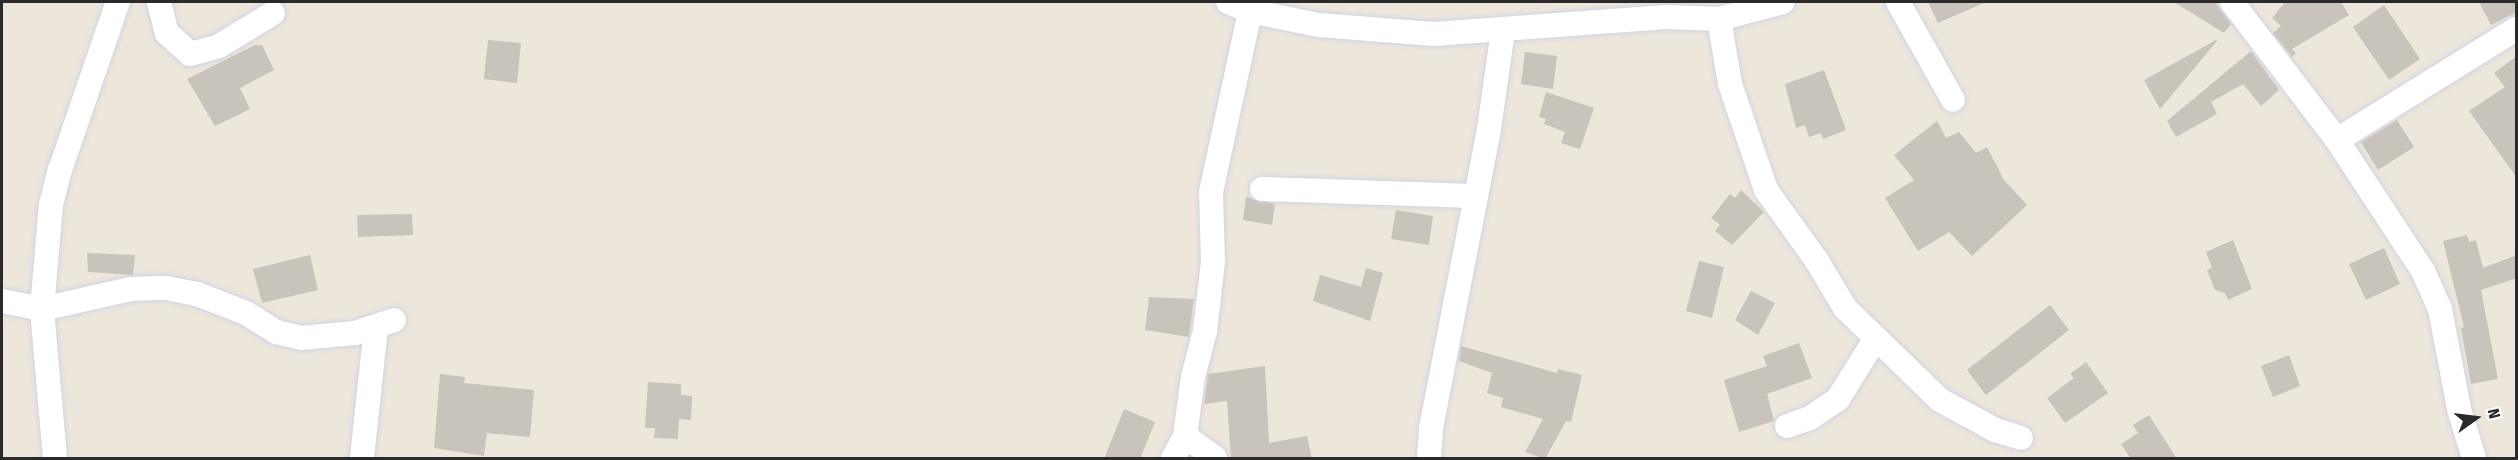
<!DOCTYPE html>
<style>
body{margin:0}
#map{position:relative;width:2518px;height:460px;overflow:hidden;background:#ede6db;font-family:"Fira Sans Condensed",sans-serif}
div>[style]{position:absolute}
.building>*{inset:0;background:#c8c3bb}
.roads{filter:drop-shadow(0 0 2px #d0d4e4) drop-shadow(0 0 2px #d0d4e4)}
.minor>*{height:24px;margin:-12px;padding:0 12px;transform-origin:12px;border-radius:12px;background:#fff}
span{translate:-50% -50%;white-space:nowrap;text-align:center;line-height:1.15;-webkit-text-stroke:4.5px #fff;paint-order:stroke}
.frame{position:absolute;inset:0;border:3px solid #2a2a2a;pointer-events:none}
.north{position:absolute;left:2446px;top:388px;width:60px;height:60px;-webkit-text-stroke:4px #fff;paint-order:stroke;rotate:76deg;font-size:16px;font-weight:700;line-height:24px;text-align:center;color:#2a2a2a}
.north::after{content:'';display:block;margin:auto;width:21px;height:27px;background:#2a2a2a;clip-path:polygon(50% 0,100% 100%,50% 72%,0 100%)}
</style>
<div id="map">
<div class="building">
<div style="clip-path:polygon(1928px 2px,1986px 2px,1938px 23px)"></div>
<div style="clip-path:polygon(2174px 2px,2215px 2px,2231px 24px,2224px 33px)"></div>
<div style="clip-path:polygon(2285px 2px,2341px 2px,2349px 15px,2292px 49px,2296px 53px,2292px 57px,2273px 33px,2281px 26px,2272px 18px)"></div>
<div style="clip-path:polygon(2479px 2px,2517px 2px,2517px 12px,2491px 25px)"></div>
<div style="clip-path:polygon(2384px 5px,2420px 59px,2389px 80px,2353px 27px)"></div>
<div style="clip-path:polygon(488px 40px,521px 43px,517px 83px,484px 79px)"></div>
<div style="clip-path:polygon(2216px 40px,2217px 41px,2160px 109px,2144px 80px)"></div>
<div style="clip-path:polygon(255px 45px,262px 45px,274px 70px,240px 88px,250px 109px,215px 126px,187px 79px)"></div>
<div style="clip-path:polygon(2251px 51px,2279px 90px,2261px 106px,2243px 84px,2211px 102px,2217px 114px,2176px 137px,2167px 121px)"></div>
<div style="clip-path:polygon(1525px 52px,1557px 56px,1553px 89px,1521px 84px)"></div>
<div style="clip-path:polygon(2517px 56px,2517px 178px,2469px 111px,2505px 87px,2494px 73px)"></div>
<div style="clip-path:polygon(1824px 70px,1846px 130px,1823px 139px,1821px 133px,1809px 137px,1805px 125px,1796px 128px,1785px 84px)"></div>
<div style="clip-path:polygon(1546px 92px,1594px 108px,1580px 149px,1561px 143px,1565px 132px,1544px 124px,1546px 119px,1539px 117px)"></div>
<div style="clip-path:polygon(2397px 120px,2414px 147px,2378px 170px,2361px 142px)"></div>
<div style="clip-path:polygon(1937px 121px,1946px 138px,1959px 132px,1976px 153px,1987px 147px,2004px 180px,2027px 205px,1972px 256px,1949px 232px,1918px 251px,1885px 198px,1914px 180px,1894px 155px)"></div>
<div style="clip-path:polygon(1741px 190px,1764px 212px,1732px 245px,1715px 231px,1720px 225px,1711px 218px,1730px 194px,1735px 198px)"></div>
<div style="clip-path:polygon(1246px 197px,1275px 204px,1272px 225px,1243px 220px)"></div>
<div style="clip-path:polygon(1396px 210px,1433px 216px,1429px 245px,1391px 239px)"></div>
<div style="clip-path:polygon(412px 214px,413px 235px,358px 237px,357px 215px)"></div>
<div style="clip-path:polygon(2467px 235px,2469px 242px,2476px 240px,2483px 268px,2517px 255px,2517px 278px,2481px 290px,2498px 379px,2471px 384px,2461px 328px,2464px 327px,2443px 241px)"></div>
<div style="clip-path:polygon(2233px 240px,2252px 289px,2228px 300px,2225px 293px,2215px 290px,2207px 270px,2212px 268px,2206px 252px)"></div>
<div style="clip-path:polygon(2384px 248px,2400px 284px,2366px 300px,2349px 264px)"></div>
<div style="clip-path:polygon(87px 253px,135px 255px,133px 275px,88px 272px)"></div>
<div style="clip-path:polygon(310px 255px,318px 290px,262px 303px,253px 269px)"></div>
<div style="clip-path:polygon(1699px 261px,1724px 267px,1712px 318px,1686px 311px)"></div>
<div style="clip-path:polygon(1366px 268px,1383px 273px,1370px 321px,1313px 301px,1320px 275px,1361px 287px)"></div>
<div style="clip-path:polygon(1751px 291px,1775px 303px,1758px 335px,1735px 320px)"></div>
<div style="clip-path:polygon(1149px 297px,1194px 299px,1189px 337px,1145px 330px)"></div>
<div style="clip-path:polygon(2050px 305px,2069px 330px,1986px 395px,1967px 370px)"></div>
<div style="clip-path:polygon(1799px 343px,1812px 378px,1767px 394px,1774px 421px,1739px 432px,1724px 380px,1767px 366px,1763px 356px)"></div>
<div style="clip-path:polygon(1461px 346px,1557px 373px,1558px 369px,1582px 375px,1571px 422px,1566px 421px,1545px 459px,1525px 452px,1543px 419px,1501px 407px,1503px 398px,1487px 393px,1492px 373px,1459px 361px)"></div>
<div style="clip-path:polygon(2289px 355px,2300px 386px,2273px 397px,2261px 366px)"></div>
<div style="clip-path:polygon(2086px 362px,2108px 393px,2065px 423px,2047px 398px,2074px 378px,2070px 374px)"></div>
<div style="clip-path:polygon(1265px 366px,1269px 443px,1307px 436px,1312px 459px,1231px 459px,1227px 401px,1204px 404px,1208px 374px)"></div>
<div style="clip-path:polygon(440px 374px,465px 377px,464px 383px,534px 390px,530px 437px,487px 433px,484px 456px,434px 448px)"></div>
<div style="clip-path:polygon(648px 382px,681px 384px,681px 395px,692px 396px,691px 420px,679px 419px,678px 439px,654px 438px,655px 428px,645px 428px)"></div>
<div style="clip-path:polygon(1124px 409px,1155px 422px,1140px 459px,1104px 459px)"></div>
<div style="clip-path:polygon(2149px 415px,2177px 459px,2131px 459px,2121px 444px,2138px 433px,2133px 425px)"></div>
</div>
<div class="roads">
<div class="minor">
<div style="left:159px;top:2px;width:32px;rotate:76deg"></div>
<div style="left:167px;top:33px;width:31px;rotate:42deg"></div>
<div style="left:190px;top:54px;width:30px;rotate:-15deg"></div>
<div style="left:219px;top:46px;width:63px;rotate:-31.4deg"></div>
<div style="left:1228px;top:2px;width:24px;rotate:22deg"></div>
<div style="left:1250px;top:11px;width:70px;rotate:11.5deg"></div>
<div style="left:1319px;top:25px;width:115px;rotate:4.5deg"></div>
<div style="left:1434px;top:34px;width:233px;rotate:-4.2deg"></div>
<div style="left:1666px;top:17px;width:53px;rotate:2.2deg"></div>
<div style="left:1719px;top:19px;width:66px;rotate:-14.9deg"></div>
<div style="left:1898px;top:2px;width:112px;rotate:60.7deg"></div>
<div style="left:2232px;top:2px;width:173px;rotate:52.7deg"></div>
<div style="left:2337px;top:140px;width:157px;rotate:56.7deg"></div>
<div style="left:2423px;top:271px;width:42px;rotate:65.9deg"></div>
<div style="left:2440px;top:309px;width:102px;rotate:79.2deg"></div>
<div style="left:2459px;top:409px;width:51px;rotate:73deg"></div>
<div style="left:1719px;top:19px;width:66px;rotate:80.4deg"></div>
<div style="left:1730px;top:84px;width:112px;rotate:71.2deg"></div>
<div style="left:1766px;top:190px;width:87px;rotate:54.3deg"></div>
<div style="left:1817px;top:261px;width:55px;rotate:59.2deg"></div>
<div style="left:1845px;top:308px;width:132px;rotate:44.1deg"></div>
<div style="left:1940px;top:400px;width:63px;rotate:28.6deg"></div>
<div style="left:1995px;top:430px;width:27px;rotate:17deg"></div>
<div style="left:2337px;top:140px;width:211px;rotate:-31.8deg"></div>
<div style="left:1262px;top:189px;width:214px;rotate:1.9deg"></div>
<div style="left:2px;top:301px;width:41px;rotate:11.3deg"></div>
<div style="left:42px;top:309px;width:91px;rotate:-12.7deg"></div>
<div style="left:131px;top:289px;width:35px;rotate:-2deg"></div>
<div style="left:166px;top:288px;width:32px;rotate:11deg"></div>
<div style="left:197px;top:294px;width:53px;rotate:21.2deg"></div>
<div style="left:246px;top:313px;width:36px;rotate:32deg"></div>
<div style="left:276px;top:332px;width:26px;rotate:13deg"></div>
<div style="left:301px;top:338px;width:54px;rotate:-5.3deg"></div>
<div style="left:355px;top:333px;width:41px;rotate:-18.4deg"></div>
<div style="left:1787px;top:426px;width:24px;rotate:-19deg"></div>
<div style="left:1810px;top:418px;width:34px;rotate:-34deg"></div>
<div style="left:1838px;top:399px;width:72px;rotate:-58.1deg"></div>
<div style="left:1185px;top:436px;width:37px;rotate:36deg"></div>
<div style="left:55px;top:458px;width:150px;rotate:-95deg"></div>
<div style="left:42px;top:309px;width:104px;rotate:-85.1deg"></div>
<div style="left:51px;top:205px;width:36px;rotate:-76deg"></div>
<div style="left:60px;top:170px;width:178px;rotate:-71deg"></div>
<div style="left:362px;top:458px;width:131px;rotate:-83.9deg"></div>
<div style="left:1173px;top:458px;width:25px;rotate:-61deg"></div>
<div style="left:1185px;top:436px;width:60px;rotate:-82.3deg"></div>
<div style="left:1193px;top:377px;width:48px;rotate:-75.4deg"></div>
<div style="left:1205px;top:331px;width:69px;rotate:-83.4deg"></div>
<div style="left:1213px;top:262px;width:70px;rotate:-91.6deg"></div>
<div style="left:1211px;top:192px;width:185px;rotate:-77.8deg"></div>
<div style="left:1429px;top:458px;width:30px;rotate:-86deg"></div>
<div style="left:1431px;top:428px;width:305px;rotate:-79deg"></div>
<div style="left:1489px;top:129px;width:99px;rotate:-81.9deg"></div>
</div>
</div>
<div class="frame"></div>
<div class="north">N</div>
</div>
